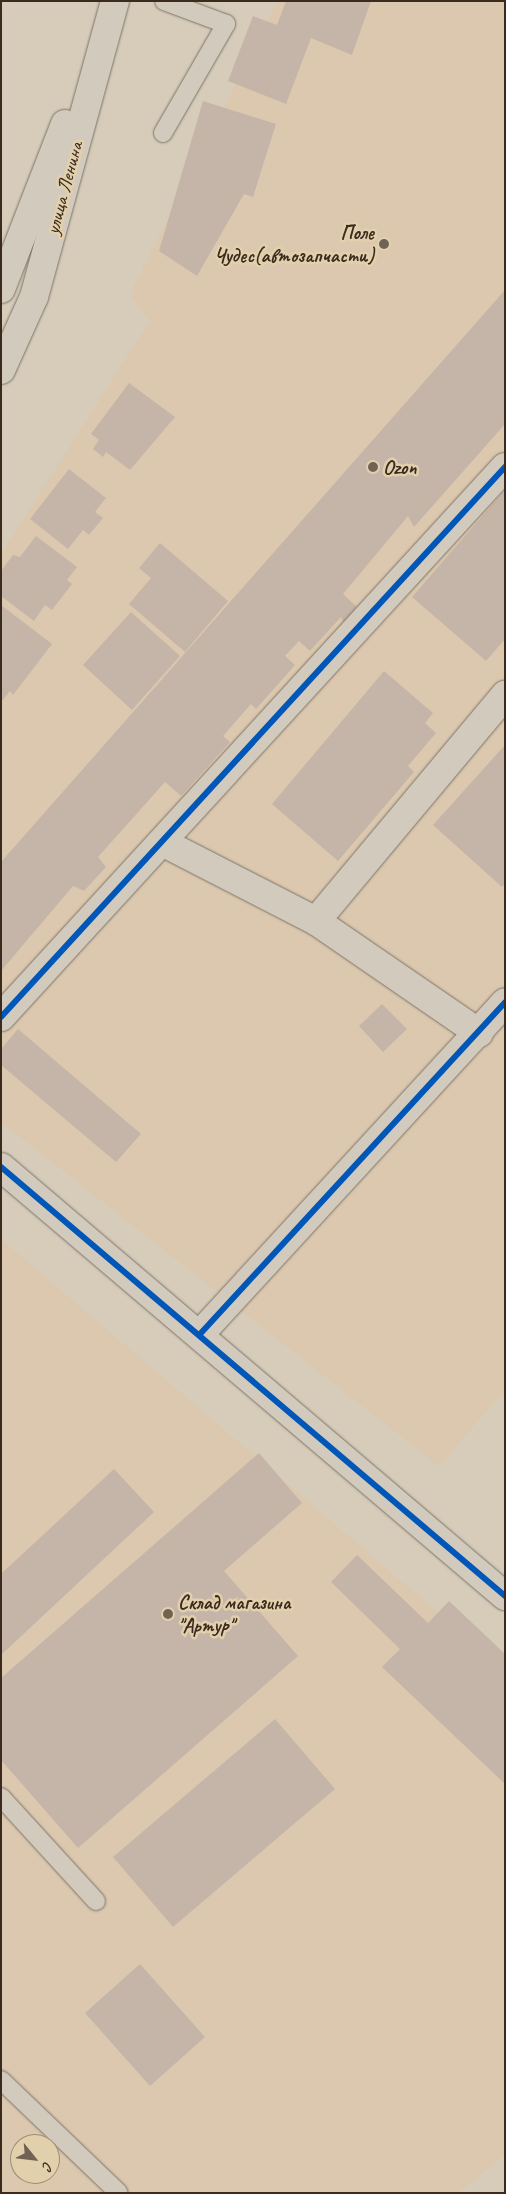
<!DOCTYPE html>
<meta charset="utf-8">
<style>
body{margin:0}
#map{position:relative;width:506px;height:2194px;overflow:hidden;background:#d6ccb9;font-family:Caveat,sans-serif}
div>[style]{position:absolute}
.built>*{inset:0;background:#dcc8ae}
.building>*{inset:0;background:#c4b5a8}
.roads{filter:drop-shadow(0 0 1px #7c7469) drop-shadow(0 0 1px #7c7469)}
.lane>*{height:18px;margin:-9px;padding:0 9px;transform-origin:9px;border-radius:9px;background:#d2cabd}
.street>*{height:28px;margin:-14px;padding:0 14px;transform-origin:14px;border-radius:14px;background:#d2cabd}
.secondary>*{height:28px;margin:-14px;padding:0 14px;transform-origin:14px;border-radius:14px;background:#d2cabd}
.primary>*{height:28px;margin:-14px;padding:0 14px;transform-origin:14px;border-radius:14px;background:#d2cabd}
.cycleway>*{height:6px;margin:-3px;padding:0 3px;transform-origin:3px;border-radius:3px;background:#0057b8}
.dots>*{width:14px;height:14px;translate:-50% -50%;box-sizing:border-box;border:2px solid #e2d0ad;border-radius:50%}
span{translate:-50% -50%;white-space:nowrap;text-align:center;line-height:1.15;-webkit-text-stroke:5px #e2d0ad;paint-order:stroke}
.street-label{font-size:20px;color:#3b2a1e}
.poi-label{font-size:20px;color:#3b2a1e;font-weight:700}
.right{translate:-100% -50%;text-align:right}
.left{translate:0 -50%;text-align:left}
.frame{position:absolute;inset:0;border:2px solid #3b2a1e;pointer-events:none}
.north{position:absolute;left:10px;top:2134px;width:50px;height:50px;box-sizing:border-box;background:#e2d0ad;border:1px solid #9f8e74;border-radius:50%;rotate:119deg;font-size:14px;font-weight:700;line-height:20px;text-align:center;color:#3b2a1e}
.north::after{content:'';display:block;margin:auto;width:18px;height:22px;background:#716354;clip-path:polygon(50% 0,100% 100%,50% 72%,0 100%)}
</style>
<div id="map">
<div class="built">
<div style="clip-path:polygon(278px 1px,505px 1px,505px 1390px,439px 1466px,1px 1122px,1px 554px,150px 321px,130px 294px)"></div>
<div style="clip-path:polygon(evenodd,1px 1239px,505px 1670px,505px 2155px,458px 2193px,1px 2193px,1px 1239px,20px 2144px,50px 2144px,50px 2174px,20px 2174px,20px 2144px)"></div>
</div>
<div class="building">
<div style="clip-path:polygon(286px 1px,371px 1px,352px 55px,311px 38px,286px 104px,228px 81px,253px 16px,277px 25px)"></div>
<div style="clip-path:polygon(203px 101px,276px 124px,253px 197px,244px 194px,197px 276px,159px 251px)"></div>
<div style="clip-path:polygon(505px 290px,505px 424px,414px 527px,408px 516px,343px 594px,357px 607px,344px 623px,341px 617px,310px 651px,299px 641px,285px 656px,295px 665px,256px 709px,251px 704px,223px 736px,230px 742px,181px 796px,165px 782px,98px 857px,106px 867px,84px 891px,73px 886px,1px 971px,1px 862px)"></div>
<div style="clip-path:polygon(129px 383px,175px 417px,130px 470px,106px 452px,103px 457px,93px 449px,99px 440px,91px 434px)"></div>
<div style="clip-path:polygon(69px 469px,106px 498px,95px 512px,103px 518px,89px 535px,83px 530px,68px 549px,30px 519px)"></div>
<div style="clip-path:polygon(505px 490px,505px 639px,486px 661px,412px 597px)"></div>
<div style="clip-path:polygon(36px 536px,77px 567px,67px 580px,72px 584px,52px 610px,45px 605px,34px 621px,1px 596px,1px 571px,13px 555px,20px 557px)"></div>
<div style="clip-path:polygon(160px 543px,228px 601px,185px 652px,129px 604px,151px 578px,139px 568px)"></div>
<div style="clip-path:polygon(1px 605px,52px 644px,13px 695px,10px 691px,1px 702px)"></div>
<div style="clip-path:polygon(131px 612px,180px 656px,132px 710px,83px 665px)"></div>
<div style="clip-path:polygon(384px 671px,433px 713px,425px 723px,436px 733px,408px 766px,414px 772px,338px 861px,272px 804px)"></div>
<div style="clip-path:polygon(505px 745px,505px 884px,502px 887px,433px 825px)"></div>
<div style="clip-path:polygon(382px 1004px,407px 1029px,383px 1052px,359px 1026px)"></div>
<div style="clip-path:polygon(18px 1029px,141px 1134px,116px 1162px,1px 1065px,1px 1049px)"></div>
<div style="clip-path:polygon(259px 1453px,302px 1503px,224px 1571px,298px 1656px,78px 1848px,1px 1760px,1px 1678px)"></div>
<div style="clip-path:polygon(114px 1469px,154px 1512px,1px 1655px,1px 1574px)"></div>
<div style="clip-path:polygon(357px 1555px,428px 1623px,449px 1601px,505px 1654px,505px 1784px,382px 1667px,400px 1649px,331px 1582px)"></div>
<div style="clip-path:polygon(275px 1719px,335px 1789px,173px 1927px,113px 1857px)"></div>
<div style="clip-path:polygon(140px 1964px,205px 2037px,150px 2086px,85px 2013px)"></div>
</div>
<div class="roads">
<div class="lane">
<div style="left:163px;top:133px;width:126px;rotate:-60deg"></div>
<div style="left:226px;top:24px;width:66px;rotate:-159.6deg"></div>
<div style="left:1px;top:1797px;width:141px;rotate:47.6deg"></div>
<div style="left:1px;top:2080px;width:163px;rotate:43.8deg"></div>
</div>
<div class="street">
<div style="left:164px;top:843px;width:171px;rotate:27.2deg"></div>
<div style="left:316px;top:921px;width:198px;rotate:34.5deg"></div>
<div style="left:316px;top:921px;width:295px;rotate:-50.1deg"></div>
<div style="left:1px;top:1017px;width:746px;rotate:-47.5deg"></div>
<div style="left:201px;top:1333px;width:449px;rotate:-47.4deg"></div>
</div>
<div class="secondary">
<div style="left:1px;top:1167px;width:662px;rotate:40.4deg"></div>
</div>
<div class="primary">
<div style="left:1px;top:289px;width:177px;rotate:-68.8deg"></div>
<div style="left:1px;top:370px;width:80px;rotate:-65.7deg"></div>
<div style="left:34px;top:297px;width:307px;rotate:-74.7deg"></div>
</div>
</div>
<div class="cycleway">
<div style="left:1px;top:1017px;width:746px;rotate:-47.5deg"></div>
<div style="left:1px;top:1167px;width:662px;rotate:40.4deg"></div>
<div style="left:201px;top:1333px;width:449px;rotate:-47.4deg"></div>
</div>
<div class="dots">
<div style="left:384px;top:244px;background:#716354"></div>
<div style="left:373px;top:467px;background:#716354"></div>
<div style="left:168px;top:1614px;background:#716354"></div>
</div>
<div class="street-label">
<span style="left:64px;top:188px;rotate:-75deg">улица Ленина</span>
</div>
<div class="poi-label">
<span class="right" style="left:374px;top:244px">Поле<br>Чудес(автозапчасти)</span>
<span class="left" style="left:383px;top:467px">Ozon</span>
<span class="left" style="left:178px;top:1614px">Склад магазина<br>"Артур"</span>
</div>
<div class="frame"></div>
<div class="north">С</div>
</div>
